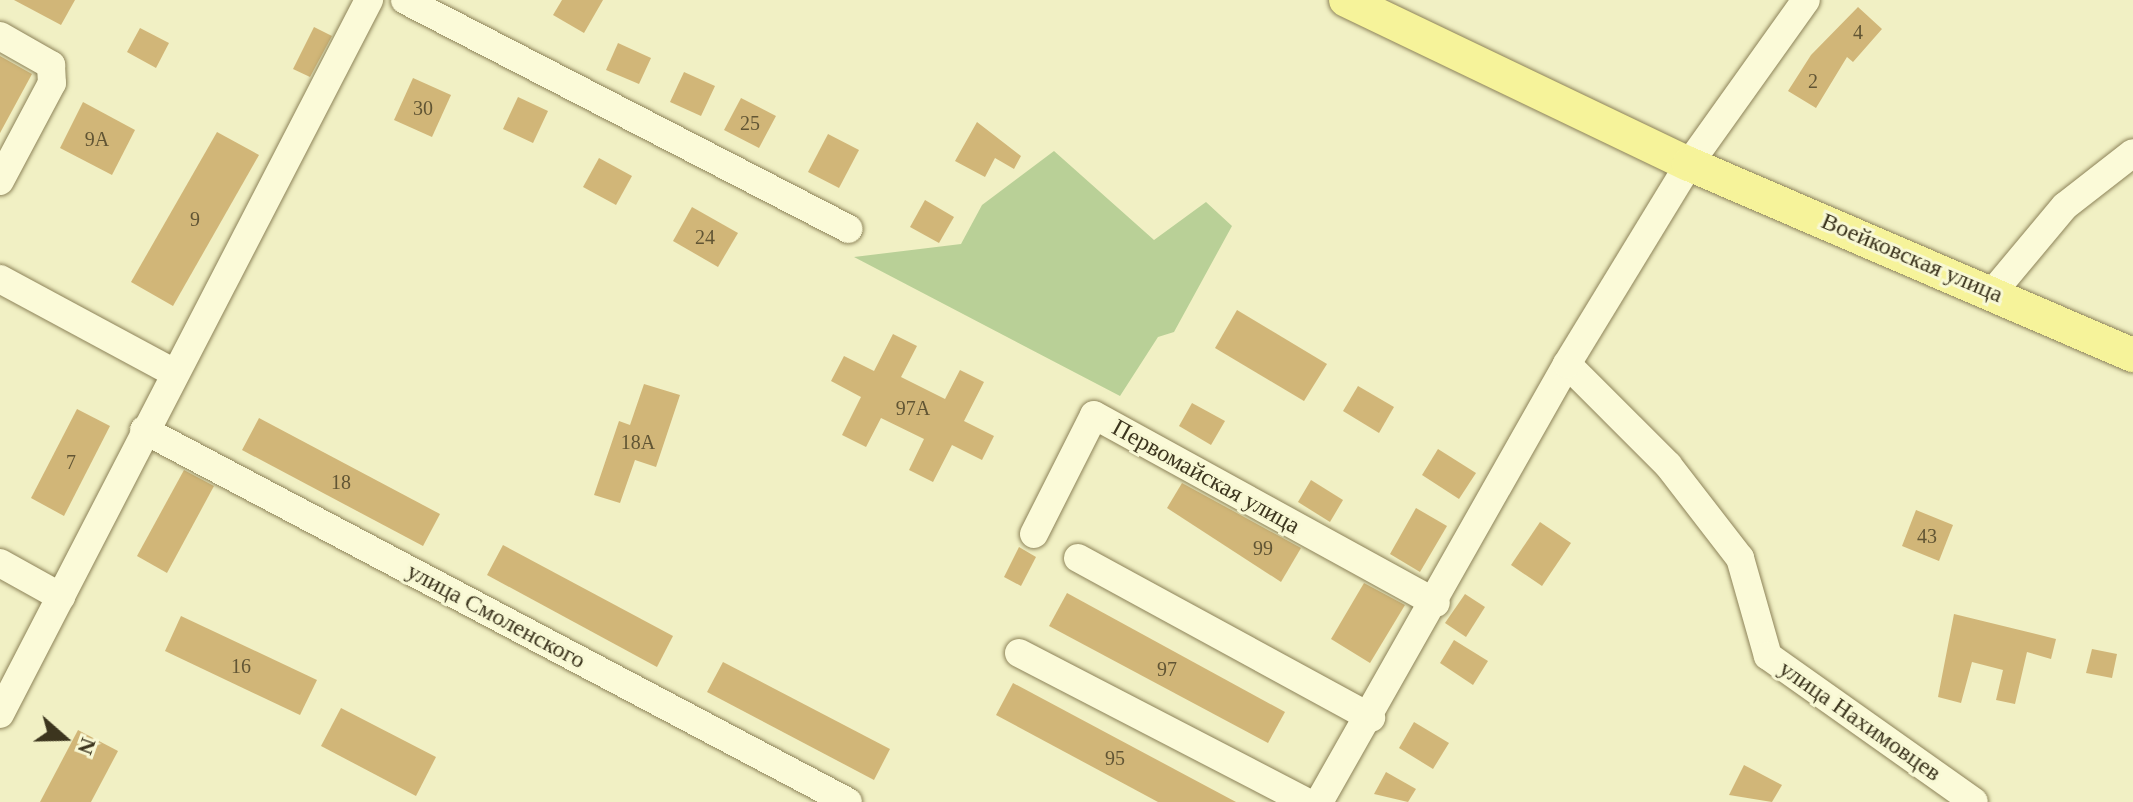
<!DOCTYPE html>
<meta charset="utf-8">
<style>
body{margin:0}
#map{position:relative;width:2133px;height:802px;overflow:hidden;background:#f1f0c4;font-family:Georgia,serif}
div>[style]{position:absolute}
.green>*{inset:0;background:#b9d097}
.building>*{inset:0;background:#d1b678}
.roads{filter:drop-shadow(0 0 2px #8d8359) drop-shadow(0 0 2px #8d8359)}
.minor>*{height:28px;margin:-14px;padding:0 14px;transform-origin:14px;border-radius:14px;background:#fbfad8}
.major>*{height:34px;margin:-17px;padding:0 17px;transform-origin:17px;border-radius:17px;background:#f6f39a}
span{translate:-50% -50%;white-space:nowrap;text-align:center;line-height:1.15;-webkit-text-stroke:6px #f8f8d4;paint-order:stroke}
.number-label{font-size:20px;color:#615534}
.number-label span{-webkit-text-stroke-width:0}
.street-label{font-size:24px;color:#3c351e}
.north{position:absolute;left:24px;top:698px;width:80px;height:80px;-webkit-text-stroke:6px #f8f8d4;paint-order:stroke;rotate:110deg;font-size:22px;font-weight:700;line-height:32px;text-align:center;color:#3c351e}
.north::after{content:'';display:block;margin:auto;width:28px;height:36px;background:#3c351e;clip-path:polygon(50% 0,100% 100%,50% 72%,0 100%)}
</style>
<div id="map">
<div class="green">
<div style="clip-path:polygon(1054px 151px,1154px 240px,1206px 202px,1232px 226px,1174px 332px,1158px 337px,1120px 396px,854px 257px,961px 244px,982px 205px)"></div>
</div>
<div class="building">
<div style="clip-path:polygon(14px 0,75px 0,61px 25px)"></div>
<div style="clip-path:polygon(562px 0,603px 0,584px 33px,553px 15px)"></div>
<div style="clip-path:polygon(1858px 7px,1882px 29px,1853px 62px,1847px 57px,1816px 108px,1788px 91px,1811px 55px)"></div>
<div style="clip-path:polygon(314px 27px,332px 36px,310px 77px,293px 69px)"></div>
<div style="clip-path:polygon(140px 28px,169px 43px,156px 68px,127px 52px)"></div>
<div style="clip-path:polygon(618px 43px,651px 58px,639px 84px,606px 70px)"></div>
<div style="clip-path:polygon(0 56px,32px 74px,0 133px)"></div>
<div style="clip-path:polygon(684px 72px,715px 86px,701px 116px,670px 102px)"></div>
<div style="clip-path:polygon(413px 78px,451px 95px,432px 137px,394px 120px)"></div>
<div style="clip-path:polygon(518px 97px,548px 111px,533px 143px,503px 129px)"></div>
<div style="clip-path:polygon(741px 98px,776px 116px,759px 148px,724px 130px)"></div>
<div style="clip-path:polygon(83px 102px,135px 130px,112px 175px,60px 148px)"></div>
<div style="clip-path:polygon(977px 122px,1021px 156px,1014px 169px,995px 158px,985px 177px,955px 161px)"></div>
<div style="clip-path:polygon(217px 132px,259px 155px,173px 306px,131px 282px)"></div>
<div style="clip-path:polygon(828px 134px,859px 150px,839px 188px,808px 172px)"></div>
<div style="clip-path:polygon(599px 158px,632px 176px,616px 205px,583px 187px)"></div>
<div style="clip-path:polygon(925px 200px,954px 217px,939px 243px,910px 227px)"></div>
<div style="clip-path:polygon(692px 207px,738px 233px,718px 267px,673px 241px)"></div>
<div style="clip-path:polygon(1237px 310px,1327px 364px,1304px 401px,1215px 348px)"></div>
<div style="clip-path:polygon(893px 334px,917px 346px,901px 377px,945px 399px,960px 370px,984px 382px,964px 421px,994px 436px,982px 460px,952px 445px,933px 482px,909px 470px,924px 439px,881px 418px,866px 447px,842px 435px,861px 397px,831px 381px,844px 356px,874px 371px)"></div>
<div style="clip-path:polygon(644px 384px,680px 395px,656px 467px,635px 460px,620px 503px,594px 495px,619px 421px,630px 425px)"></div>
<div style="clip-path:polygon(1358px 386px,1394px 407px,1379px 433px,1343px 411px)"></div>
<div style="clip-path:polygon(1192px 403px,1225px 421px,1211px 445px,1179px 426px)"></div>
<div style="clip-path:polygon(77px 409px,110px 426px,64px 516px,31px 498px)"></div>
<div style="clip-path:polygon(259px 418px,440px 514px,423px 546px,242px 450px)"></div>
<div style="clip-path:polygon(1438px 449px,1476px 473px,1459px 499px,1422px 475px)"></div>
<div style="clip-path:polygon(184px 470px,214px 486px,167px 573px,137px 556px)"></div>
<div style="clip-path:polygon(1311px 480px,1343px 500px,1330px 522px,1298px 502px)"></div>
<div style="clip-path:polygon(1182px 483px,1301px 548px,1281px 582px,1167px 508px)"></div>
<div style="clip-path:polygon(1416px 508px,1447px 526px,1420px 572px,1390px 554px)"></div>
<div style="clip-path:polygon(1916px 510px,1953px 525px,1939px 561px,1902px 546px)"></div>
<div style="clip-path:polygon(1540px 522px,1571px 543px,1542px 586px,1511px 565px)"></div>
<div style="clip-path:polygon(503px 545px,673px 636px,657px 667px,487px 575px)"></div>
<div style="clip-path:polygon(1019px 547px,1036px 557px,1021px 586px,1004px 577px)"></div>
<div style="clip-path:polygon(1364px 583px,1405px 605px,1370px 663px,1331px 639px)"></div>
<div style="clip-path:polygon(1067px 593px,1285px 712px,1268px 743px,1049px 626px)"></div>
<div style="clip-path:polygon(1465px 594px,1485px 607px,1466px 637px,1445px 623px)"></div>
<div style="clip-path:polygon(1954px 614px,2056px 639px,2051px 659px,2027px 652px,2015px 704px,1996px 700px,2003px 670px,1972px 662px,1961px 703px,1938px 697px)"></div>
<div style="clip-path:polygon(181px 616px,317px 680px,300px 715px,165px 651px)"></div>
<div style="clip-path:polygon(1454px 640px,1488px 661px,1473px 685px,1440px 663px)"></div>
<div style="clip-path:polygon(2092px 649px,2117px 654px,2112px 678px,2086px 673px)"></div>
<div style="clip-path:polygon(723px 662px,890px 749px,874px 780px,707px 692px)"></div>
<div style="clip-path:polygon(1013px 683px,1236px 802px,1158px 802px,996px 715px)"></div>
<div style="clip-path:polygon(341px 708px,436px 757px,416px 796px,321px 746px)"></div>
<div style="clip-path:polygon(1414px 722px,1449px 743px,1433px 769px,1399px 748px)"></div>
<div style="clip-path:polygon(78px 730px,118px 751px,91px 802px,40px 802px)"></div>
<div style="clip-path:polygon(1744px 765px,1782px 785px,1772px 802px,1729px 795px)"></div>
<div style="clip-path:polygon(1386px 772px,1416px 789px,1408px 802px,1374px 794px)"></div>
</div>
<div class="roads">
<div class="minor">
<div style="left:405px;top:0;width:499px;rotate:27.3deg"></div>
<div style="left:0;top:36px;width:59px;rotate:29.6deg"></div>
<div style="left:51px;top:65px;width:18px;rotate:87deg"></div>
<div style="left:52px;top:83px;width:111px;rotate:118deg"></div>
<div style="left:0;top:279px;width:196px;rotate:28.3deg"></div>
<div style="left:1993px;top:292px;width:112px;rotate:-50.1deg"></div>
<div style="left:2065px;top:206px;width:86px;rotate:-37.9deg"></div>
<div style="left:1567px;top:364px;width:143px;rotate:45deg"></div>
<div style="left:1668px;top:465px;width:118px;rotate:52.3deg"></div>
<div style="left:1740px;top:558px;width:102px;rotate:74.1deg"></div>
<div style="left:1768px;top:656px;width:252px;rotate:35.3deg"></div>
<div style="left:144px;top:430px;width:796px;rotate:27.85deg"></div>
<div style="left:1034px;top:534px;width:133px;rotate:-63.2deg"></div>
<div style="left:1094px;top:415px;width:390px;rotate:28.8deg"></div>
<div style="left:1078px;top:558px;width:334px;rotate:28.6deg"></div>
<div style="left:0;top:563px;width:70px;rotate:29.1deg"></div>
<div style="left:1019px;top:653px;width:324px;rotate:27.4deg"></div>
<div style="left:0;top:714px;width:804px;rotate:-62.67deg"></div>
<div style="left:1319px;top:802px;width:503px;rotate:-60.48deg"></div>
<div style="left:1567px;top:364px;width:234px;rotate:-58.6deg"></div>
<div style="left:1689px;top:164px;width:201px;rotate:-54.5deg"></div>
</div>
<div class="major">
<div style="left:1346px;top:0;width:380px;rotate:25.6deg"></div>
<div style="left:1689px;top:164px;width:483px;rotate:23.3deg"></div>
</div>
</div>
<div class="number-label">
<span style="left:1858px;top:32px">4</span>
<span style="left:1813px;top:81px">2</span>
<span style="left:423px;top:108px">30</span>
<span style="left:750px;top:123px">25</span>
<span style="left:97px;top:139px">9А</span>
<span style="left:195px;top:219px">9</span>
<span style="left:705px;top:237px">24</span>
<span style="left:913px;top:408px">97А</span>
<span style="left:638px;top:442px">18А</span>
<span style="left:71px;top:462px">7</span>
<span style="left:341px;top:482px">18</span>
<span style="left:1927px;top:536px">43</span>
<span style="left:1263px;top:548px">99</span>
<span style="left:241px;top:666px">16</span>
<span style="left:1167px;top:669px">97</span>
<span style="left:1115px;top:758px">95</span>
</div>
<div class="street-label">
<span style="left:1912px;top:258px;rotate:23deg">Воейковская улица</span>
<span style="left:1206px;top:477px;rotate:29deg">Первомайская улица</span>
<span style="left:496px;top:616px;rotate:28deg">улица Смоленского</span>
<span style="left:1860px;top:721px;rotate:35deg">улица Нахимовцев</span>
</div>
<div class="north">N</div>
</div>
